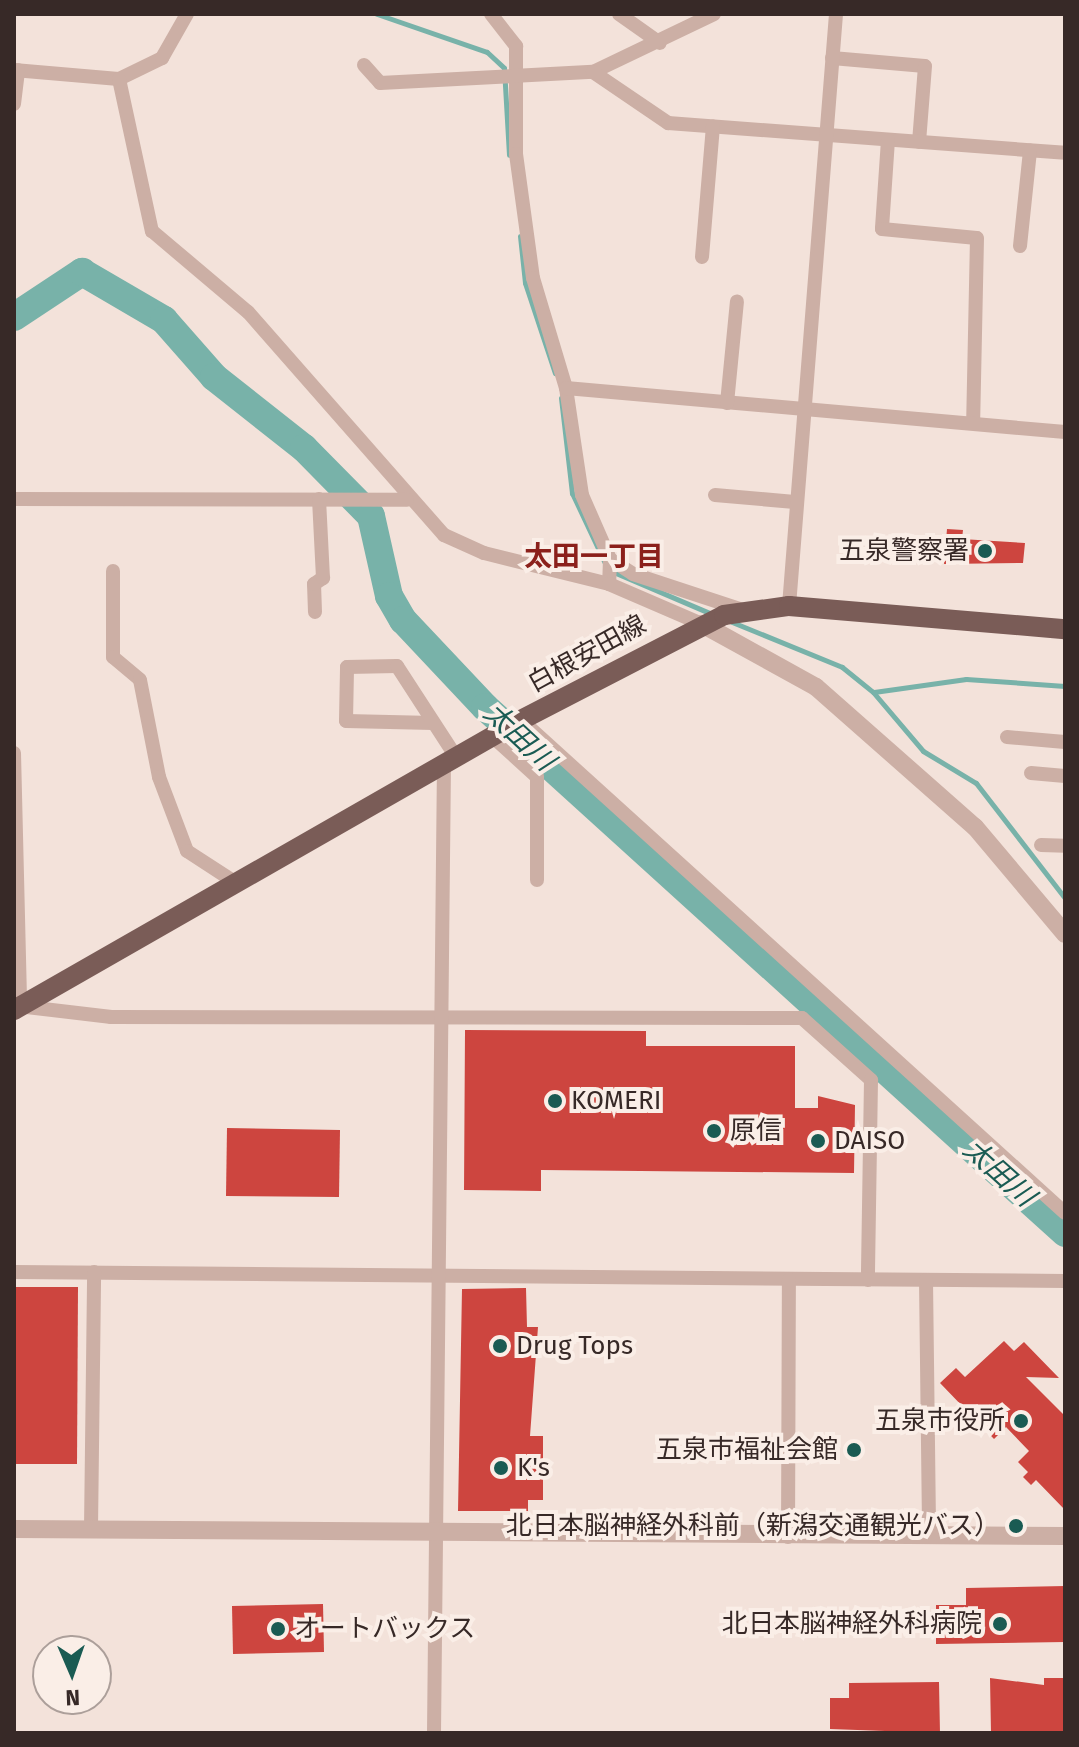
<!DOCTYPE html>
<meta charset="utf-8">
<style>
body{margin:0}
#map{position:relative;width:1079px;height:1747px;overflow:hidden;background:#f3e2da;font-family:"Fira Sans","Noto Sans JP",sans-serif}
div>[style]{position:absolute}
.stream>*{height:5px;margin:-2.5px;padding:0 2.5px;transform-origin:2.5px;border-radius:2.5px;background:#78b2a9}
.river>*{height:28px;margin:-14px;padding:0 14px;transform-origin:14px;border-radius:14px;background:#78b2a9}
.building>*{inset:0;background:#cd453f}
.minor>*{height:14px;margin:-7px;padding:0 7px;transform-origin:7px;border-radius:7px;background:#ccafa5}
.tertiary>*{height:18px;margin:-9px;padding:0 9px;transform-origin:9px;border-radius:9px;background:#ccafa5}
.primary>*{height:20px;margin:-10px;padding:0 10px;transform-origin:10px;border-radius:10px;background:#7a5c57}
.dots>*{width:22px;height:22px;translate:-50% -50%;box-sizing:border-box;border:4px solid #faeee7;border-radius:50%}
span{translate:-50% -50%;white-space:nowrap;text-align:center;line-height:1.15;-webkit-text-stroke:8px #faeee7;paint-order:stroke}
.poi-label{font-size:26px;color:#372927}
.right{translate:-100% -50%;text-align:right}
.left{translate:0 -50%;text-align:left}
.street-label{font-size:26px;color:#372927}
.neighbourhood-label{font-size:28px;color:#8b201b;font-weight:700}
.water-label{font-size:28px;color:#1a5b53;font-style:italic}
.frame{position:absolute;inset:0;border:16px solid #372927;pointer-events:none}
.north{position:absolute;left:32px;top:1635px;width:80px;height:80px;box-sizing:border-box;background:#faeee7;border:2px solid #ac9f9a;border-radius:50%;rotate:178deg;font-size:22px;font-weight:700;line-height:32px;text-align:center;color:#372927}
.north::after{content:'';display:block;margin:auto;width:28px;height:36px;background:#1a5b53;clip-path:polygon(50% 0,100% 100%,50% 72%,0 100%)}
</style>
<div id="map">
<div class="stream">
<div style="left:377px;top:14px;width:116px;rotate:19.1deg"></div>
<div style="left:487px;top:52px;width:23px;rotate:43deg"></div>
<div style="left:504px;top:68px;width:87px;rotate:86.7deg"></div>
<div style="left:520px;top:236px;width:47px;rotate:83.9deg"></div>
<div style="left:525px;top:283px;width:95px;rotate:71.6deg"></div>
<div style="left:561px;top:398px;width:96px;rotate:83.4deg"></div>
<div style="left:572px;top:493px;width:77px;rotate:64.8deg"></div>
<div style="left:611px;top:571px;width:110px;rotate:23.1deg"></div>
<div style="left:732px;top:622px;width:119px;rotate:22.2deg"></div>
<div style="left:842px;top:667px;width:40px;rotate:39deg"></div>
<div style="left:873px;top:692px;width:77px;rotate:49.7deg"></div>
<div style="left:923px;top:751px;width:62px;rotate:31.1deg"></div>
<div style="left:976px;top:783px;width:145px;rotate:52.3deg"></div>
<div style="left:874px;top:692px;width:93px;rotate:-8deg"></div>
<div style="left:966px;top:679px;width:99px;rotate:4deg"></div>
</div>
<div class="river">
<div style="left:14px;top:317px;width:82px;rotate:-33.5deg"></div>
<div style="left:82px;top:272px;width:95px;rotate:30.3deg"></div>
<div style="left:164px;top:320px;width:76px;rotate:48.7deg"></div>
<div style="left:214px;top:377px;width:115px;rotate:38.3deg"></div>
<div style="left:304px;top:448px;width:95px;rotate:45.4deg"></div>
<div style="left:371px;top:516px;width:82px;rotate:77.3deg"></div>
<div style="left:389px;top:596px;width:28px;rotate:60deg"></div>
<div style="left:403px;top:620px;width:120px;rotate:46.7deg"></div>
<div style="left:485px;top:707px;width:783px;rotate:42.2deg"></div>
</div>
<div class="building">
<div style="clip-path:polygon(947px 529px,963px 530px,962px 539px,1025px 543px,1023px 563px,944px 564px)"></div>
<div style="clip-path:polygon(465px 1030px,646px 1031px,646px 1046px,795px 1046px,795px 1108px,818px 1108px,818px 1096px,855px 1105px,854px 1173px,541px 1170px,541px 1191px,464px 1190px)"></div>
<div style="clip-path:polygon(227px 1128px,340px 1130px,339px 1197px,226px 1196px)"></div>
<div style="clip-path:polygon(14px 1287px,78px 1287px,77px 1464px,14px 1464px)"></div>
<div style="clip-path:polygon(526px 1288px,527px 1327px,538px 1327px,530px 1436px,543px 1436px,543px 1500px,528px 1500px,528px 1511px,458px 1511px,462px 1289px)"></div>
<div style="clip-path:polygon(1004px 1341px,1014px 1351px,1024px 1342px,1059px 1378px,1026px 1377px,1065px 1416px,1065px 1510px,1036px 1480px,1031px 1485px,1023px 1477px,1028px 1472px,1018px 1462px,1029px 1451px,1006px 1427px,994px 1439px,940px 1383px,956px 1368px,965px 1377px)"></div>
<div style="clip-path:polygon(1065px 1586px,1065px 1642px,936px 1644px,936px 1605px,966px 1605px,966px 1588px)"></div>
<div style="clip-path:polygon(323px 1604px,324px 1652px,233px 1654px,232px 1606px)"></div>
<div style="clip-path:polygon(990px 1678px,1044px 1685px,1044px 1678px,1065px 1678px,1065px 1733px,991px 1733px)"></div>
<div style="clip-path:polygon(939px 1682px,940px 1733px,830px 1729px,830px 1698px,849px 1698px,849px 1683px)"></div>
</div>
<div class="minor">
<div style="left:491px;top:14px;width:41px;rotate:52deg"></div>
<div style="left:516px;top:46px;width:108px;rotate:90deg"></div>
<div style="left:516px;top:154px;width:125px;rotate:82.2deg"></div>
<div style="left:533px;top:278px;width:115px;rotate:73.3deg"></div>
<div style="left:566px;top:388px;width:108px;rotate:81.5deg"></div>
<div style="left:582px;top:495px;width:70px;rotate:66.4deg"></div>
<div style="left:610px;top:559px;width:25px;rotate:92deg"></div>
<div style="left:619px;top:14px;width:50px;rotate:35.3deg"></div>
<div style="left:832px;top:58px;width:93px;rotate:4.9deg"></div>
<div style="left:925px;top:66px;width:76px;rotate:94.5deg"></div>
<div style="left:364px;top:65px;width:24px;rotate:48deg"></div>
<div style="left:380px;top:83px;width:213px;rotate:-3deg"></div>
<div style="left:593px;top:72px;width:134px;rotate:-25.6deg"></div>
<div style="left:14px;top:70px;width:105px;rotate:4.9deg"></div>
<div style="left:119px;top:79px;width:48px;rotate:-26deg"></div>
<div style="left:162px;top:58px;width:51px;rotate:-60.4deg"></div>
<div style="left:593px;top:72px;width:91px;rotate:34.2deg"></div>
<div style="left:668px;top:123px;width:398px;rotate:4.3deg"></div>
<div style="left:119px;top:79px;width:156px;rotate:77.8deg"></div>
<div style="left:152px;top:231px;width:126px;rotate:40.2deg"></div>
<div style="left:248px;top:312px;width:297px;rotate:48.7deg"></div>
<div style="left:444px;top:535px;width:44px;rotate:24.2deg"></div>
<div style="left:484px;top:553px;width:129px;rotate:13.9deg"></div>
<div style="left:609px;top:584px;width:101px;rotate:23.3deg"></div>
<div style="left:14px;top:104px;width:34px;rotate:-83deg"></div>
<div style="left:888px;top:140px;width:89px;rotate:93.9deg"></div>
<div style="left:882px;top:229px;width:95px;rotate:5.4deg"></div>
<div style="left:977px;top:238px;width:184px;rotate:91.2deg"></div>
<div style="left:1020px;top:246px;width:96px;rotate:-84deg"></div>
<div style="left:702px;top:257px;width:131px;rotate:-85.2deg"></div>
<div style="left:566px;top:388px;width:501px;rotate:5.04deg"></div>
<div style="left:727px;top:403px;width:102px;rotate:-84.4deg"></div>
<div style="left:715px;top:495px;width:80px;rotate:5deg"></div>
<div style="left:14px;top:499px;width:393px;rotate:0.1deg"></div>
<div style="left:610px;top:559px;width:27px;rotate:33deg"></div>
<div style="left:633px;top:574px;width:116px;rotate:18.1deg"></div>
<div style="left:113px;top:571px;width:86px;rotate:90deg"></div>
<div style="left:113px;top:657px;width:35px;rotate:40deg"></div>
<div style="left:140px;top:680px;width:99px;rotate:78.9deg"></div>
<div style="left:159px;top:777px;width:79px;rotate:69.3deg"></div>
<div style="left:187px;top:851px;width:59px;rotate:33.1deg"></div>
<div style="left:789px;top:606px;width:594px;rotate:-85.46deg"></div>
<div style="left:315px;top:612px;width:28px;rotate:-92deg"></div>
<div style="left:314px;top:584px;width:11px;rotate:-34deg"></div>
<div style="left:323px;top:578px;width:79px;rotate:-92.9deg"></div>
<div style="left:521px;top:720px;width:734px;rotate:42.18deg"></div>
<div style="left:433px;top:723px;width:87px;rotate:-178.7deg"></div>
<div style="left:346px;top:721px;width:54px;rotate:-88.9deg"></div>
<div style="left:347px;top:667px;width:50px;rotate:-1.1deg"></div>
<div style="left:397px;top:666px;width:108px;rotate:57deg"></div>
<div style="left:492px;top:736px;width:61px;rotate:42.3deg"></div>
<div style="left:537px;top:777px;width:103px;rotate:90deg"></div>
<div style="left:1007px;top:737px;width:58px;rotate:4.9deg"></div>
<div style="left:14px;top:753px;width:253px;rotate:88.6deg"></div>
<div style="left:1031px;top:773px;width:34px;rotate:5deg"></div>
<div style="left:1041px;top:845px;width:24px;rotate:2deg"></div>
<div style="left:18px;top:1006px;width:94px;rotate:6.7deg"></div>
<div style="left:111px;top:1017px;width:691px;rotate:0.08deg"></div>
<div style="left:802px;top:1018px;width:93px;rotate:41.9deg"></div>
<div style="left:871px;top:1080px;width:200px;rotate:90.9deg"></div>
<div style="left:14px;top:1272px;width:1051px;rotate:0.49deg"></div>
<div style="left:926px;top:1280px;width:256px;rotate:89.3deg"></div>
<div style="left:91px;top:1529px;width:257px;rotate:-89.3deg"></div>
<div style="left:788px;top:1537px;width:257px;rotate:-89.8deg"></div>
<div style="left:434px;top:1733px;width:969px;rotate:-89.41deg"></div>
</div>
<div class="tertiary">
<div style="left:702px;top:624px;width:130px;rotate:28.9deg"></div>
<div style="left:816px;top:687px;width:212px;rotate:41.4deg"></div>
<div style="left:975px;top:827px;width:140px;rotate:49.9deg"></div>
<div style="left:14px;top:1529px;width:1051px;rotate:0.38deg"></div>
</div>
<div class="primary">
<div style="left:14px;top:1010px;width:584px;rotate:-29.77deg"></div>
<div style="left:521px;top:720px;width:229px;rotate:-27.3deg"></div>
<div style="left:724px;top:615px;width:66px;rotate:-7.9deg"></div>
<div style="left:789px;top:606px;width:277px;rotate:4.8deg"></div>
</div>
<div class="dots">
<div style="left:985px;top:551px;background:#1a5b53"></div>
<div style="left:555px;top:1101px;background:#1a5b53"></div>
<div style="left:714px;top:1131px;background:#1a5b53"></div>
<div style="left:818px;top:1141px;background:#1a5b53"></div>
<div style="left:500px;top:1346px;background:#1a5b53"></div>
<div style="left:1021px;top:1421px;background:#1a5b53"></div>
<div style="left:854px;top:1450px;background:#1a5b53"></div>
<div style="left:501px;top:1468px;background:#1a5b53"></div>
<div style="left:1016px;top:1526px;background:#1a5b53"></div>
<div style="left:1000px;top:1624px;background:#1a5b53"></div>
<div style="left:278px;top:1629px;background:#1a5b53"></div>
</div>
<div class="poi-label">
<span class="right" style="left:969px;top:551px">五泉警察署</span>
<span class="left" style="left:571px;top:1101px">KOMERI</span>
<span class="left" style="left:730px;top:1131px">原信</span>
<span class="left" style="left:834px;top:1141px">DAISO</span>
<span class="left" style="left:516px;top:1346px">Drug Tops</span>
<span class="right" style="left:1005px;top:1421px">五泉市役所</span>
<span class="right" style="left:838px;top:1450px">五泉市福祉会館</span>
<span class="left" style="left:517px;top:1468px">K's</span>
<span class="right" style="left:1000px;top:1526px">北日本脳神経外科前（新潟交通観光バス）</span>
<span class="right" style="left:982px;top:1624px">北日本脳神経外科病院</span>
<span class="left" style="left:294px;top:1629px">オートバックス</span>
</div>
<div class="street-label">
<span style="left:587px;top:654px;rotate:-29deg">白根安田線</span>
</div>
<div class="neighbourhood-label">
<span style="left:594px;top:557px">太田一丁目</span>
</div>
<div class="water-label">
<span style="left:519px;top:737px;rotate:43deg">太田川</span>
<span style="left:999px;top:1173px;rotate:42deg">太田川</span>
</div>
<div class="frame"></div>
<div class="north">N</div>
</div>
